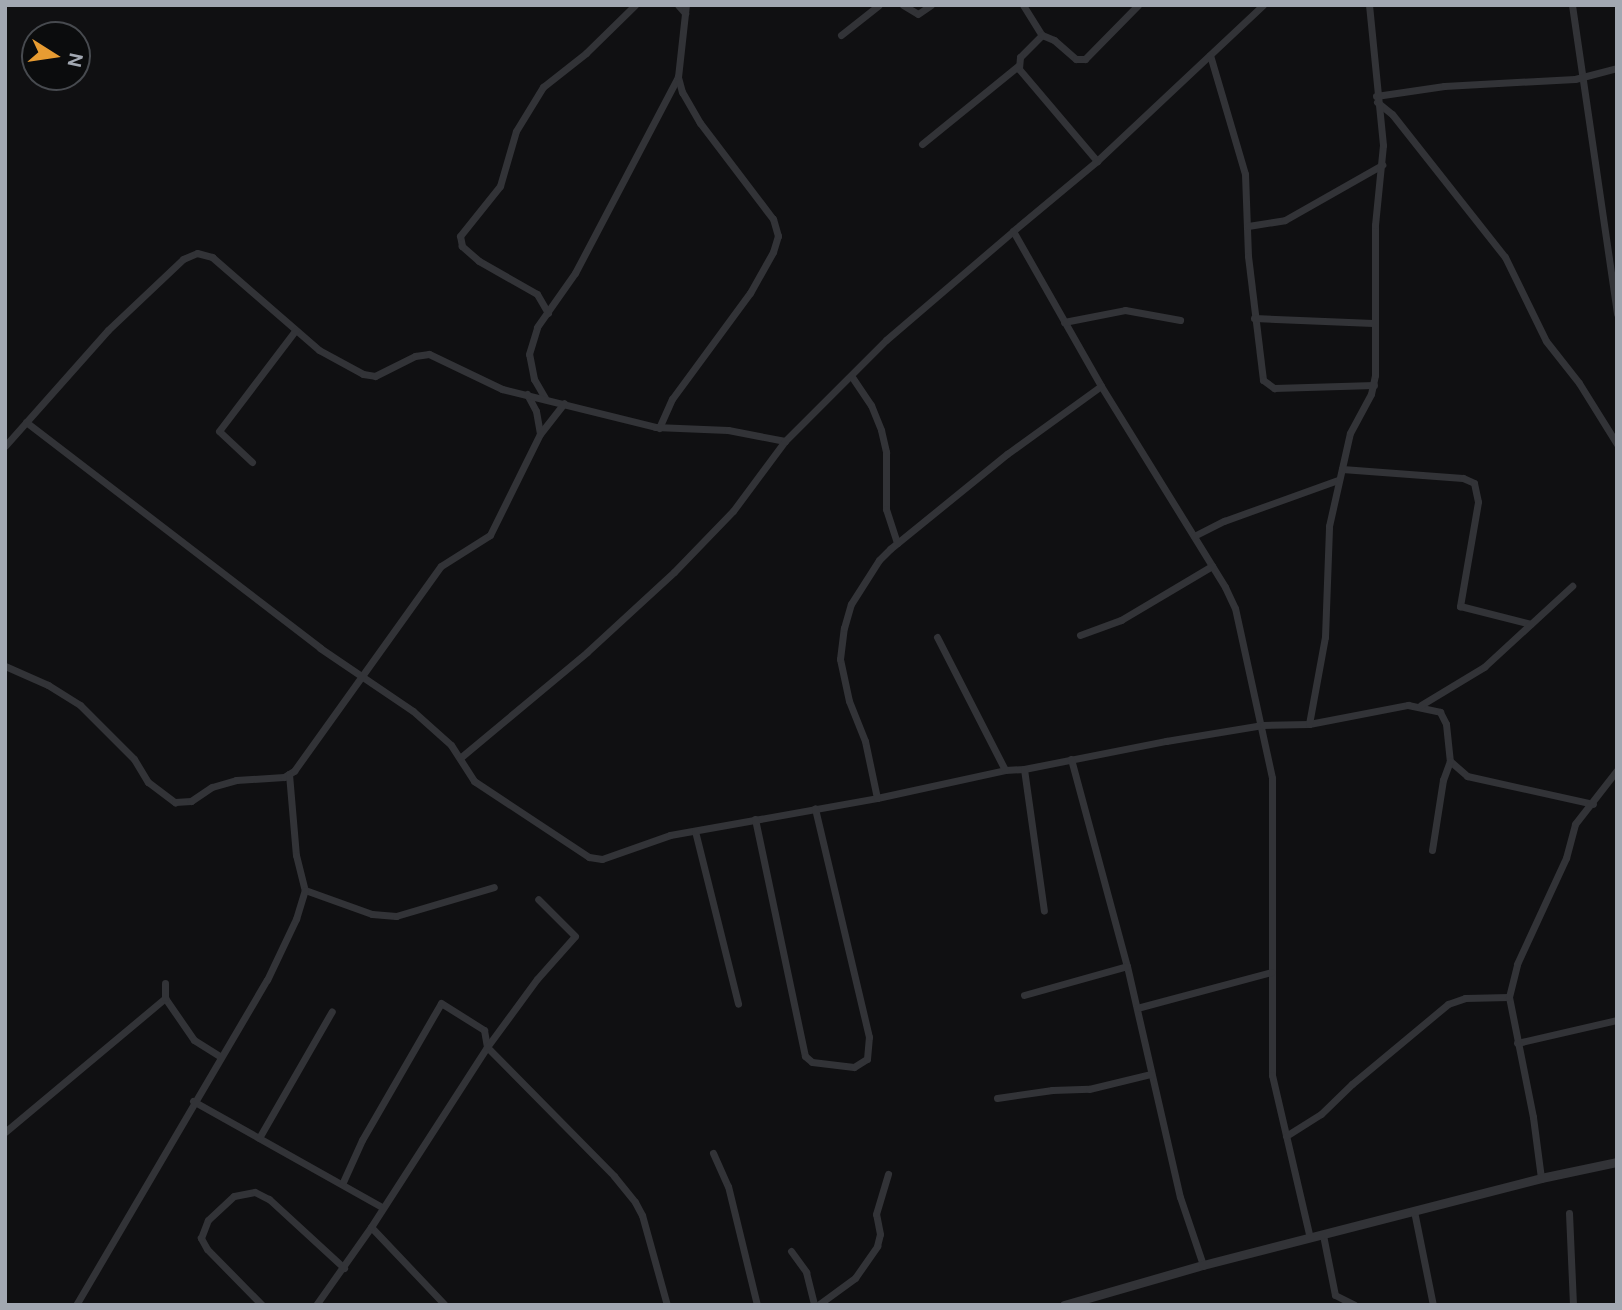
<!DOCTYPE html>
<style>
body{margin:0}
#map{position:relative;width:1622px;height:1310px;overflow:hidden;background:#101012;font-family:"DM Sans",sans-serif}
div>[style]{position:absolute}
.minor>*{height:7px;margin:-3.5px;padding:0 3.5px;transform-origin:3.5px;border-radius:3.5px;background:#323337}
.tertiary>*{height:9px;margin:-4.5px;padding:0 4.5px;transform-origin:4.5px;border-radius:4.5px;background:#323337}
span{translate:-50% -50%;white-space:nowrap;text-align:center;line-height:1.15;-webkit-text-stroke:6px #0b0c0d;paint-order:stroke}
.frame{position:absolute;inset:0;border:7px solid #a2a8b2;pointer-events:none}
.north{position:absolute;left:21px;top:21px;width:70px;height:70px;box-sizing:border-box;background:#0b0c0d;border:2px solid #474a4f;border-radius:50%;rotate:102deg;font-size:19px;font-weight:700;line-height:28px;text-align:center;color:#a2a8b2}
.north::after{content:'';display:block;margin:auto;width:24px;height:32px;background:#e89c32;clip-path:polygon(50% 0,100% 100%,50% 72%,0 100%)}
</style>
<div id="map">
<div class="minor">
<div style="left:678px;top:5px;width:11px;rotate:49deg"></div>
<div style="left:903px;top:5px;width:17px;rotate:31deg"></div>
<div style="left:918px;top:14px;width:16px;rotate:-35deg"></div>
<div style="left:1023px;top:5px;width:36px;rotate:58deg"></div>
<div style="left:1042px;top:35px;width:31px;rotate:135deg"></div>
<div style="left:1020px;top:57px;width:12px;rotate:95deg"></div>
<div style="left:1019px;top:69px;width:121px;rotate:49.7deg"></div>
<div style="left:1263px;top:5px;width:228px;rotate:136.8deg"></div>
<div style="left:1097px;top:161px;width:109px;rotate:140.2deg"></div>
<div style="left:1013px;top:231px;width:178px;rotate:60.4deg"></div>
<div style="left:1101px;top:386px;width:236px;rotate:58.3deg"></div>
<div style="left:1225px;top:587px;width:23px;rotate:65deg"></div>
<div style="left:1235px;top:608px;width:174px;rotate:77.7deg"></div>
<div style="left:1272px;top:778px;width:297px;rotate:90deg"></div>
<div style="left:1272px;top:1075px;width:167px;rotate:76.9deg"></div>
<div style="left:1572px;top:5px;width:312px;rotate:81.7deg"></div>
<div style="left:841px;top:35px;width:48px;rotate:-38.3deg"></div>
<div style="left:1042px;top:35px;width:13px;rotate:23deg"></div>
<div style="left:1054px;top:40px;width:29px;rotate:41deg"></div>
<div style="left:1076px;top:59px;width:9px"></div>
<div style="left:1085px;top:59px;width:76px;rotate:-45.5deg"></div>
<div style="left:1210px;top:55px;width:124px;rotate:73.6deg"></div>
<div style="left:1245px;top:174px;width:82px;rotate:87.9deg"></div>
<div style="left:1248px;top:256px;width:125px;rotate:83.1deg"></div>
<div style="left:1263px;top:380px;width:14px;rotate:36deg"></div>
<div style="left:1274px;top:388px;width:100px;rotate:-1.7deg"></div>
<div style="left:1376px;top:96px;width:69px;rotate:-8.4deg"></div>
<div style="left:1444px;top:86px;width:131px;rotate:-3.1deg"></div>
<div style="left:1575px;top:79px;width:43px;rotate:-14.7deg"></div>
<div style="left:1377px;top:102px;width:19px;rotate:39deg"></div>
<div style="left:1392px;top:114px;width:182px;rotate:51.7deg"></div>
<div style="left:1505px;top:257px;width:93px;rotate:64deg"></div>
<div style="left:1546px;top:341px;width:53px;rotate:51.8deg"></div>
<div style="left:1579px;top:383px;width:72px;rotate:58.1deg"></div>
<div style="left:922px;top:144px;width:124px;rotate:-39.1deg"></div>
<div style="left:1248px;top:226px;width:37px;rotate:-9deg"></div>
<div style="left:1285px;top:220px;width:112px;rotate:-29.6deg"></div>
<div style="left:548px;top:313px;width:22px;rotate:-120deg"></div>
<div style="left:537px;top:294px;width:67px;rotate:-150.4deg"></div>
<div style="left:479px;top:261px;width:23px;rotate:-139deg"></div>
<div style="left:462px;top:246px;width:10px;rotate:-101deg"></div>
<div style="left:460px;top:236px;width:64px;rotate:-51.3deg"></div>
<div style="left:500px;top:186px;width:57px;rotate:-73.8deg"></div>
<div style="left:516px;top:131px;width:52px;rotate:-58.5deg"></div>
<div style="left:543px;top:87px;width:55px;rotate:-38.3deg"></div>
<div style="left:586px;top:53px;width:69px;rotate:-44.4deg"></div>
<div style="left:1254px;top:318px;width:119px;rotate:2.4deg"></div>
<div style="left:1064px;top:322px;width:62px;rotate:-11.1deg"></div>
<div style="left:1125px;top:310px;width:56px;rotate:10.3deg"></div>
<div style="left:852px;top:377px;width:34px;rotate:56deg"></div>
<div style="left:871px;top:405px;width:27px;rotate:68deg"></div>
<div style="left:881px;top:430px;width:23px;rotate:77deg"></div>
<div style="left:886px;top:452px;width:57px;rotate:90deg"></div>
<div style="left:886px;top:509px;width:36px;rotate:72deg"></div>
<div style="left:527px;top:394px;width:19px;rotate:62deg"></div>
<div style="left:536px;top:411px;width:22px;rotate:80deg"></div>
<div style="left:545px;top:398px;width:22px;rotate:-120deg"></div>
<div style="left:534px;top:379px;width:25px;rotate:-101deg"></div>
<div style="left:529px;top:354px;width:28px;rotate:-73deg"></div>
<div style="left:537px;top:327px;width:66px;rotate:-54.9deg"></div>
<div style="left:575px;top:273px;width:221px;rotate:-62.3deg"></div>
<div style="left:26px;top:422px;width:371px;rotate:37.5deg"></div>
<div style="left:320px;top:648px;width:112px;rotate:34.1deg"></div>
<div style="left:413px;top:711px;width:51px;rotate:41.8deg"></div>
<div style="left:451px;top:745px;width:43px;rotate:57.4deg"></div>
<div style="left:474px;top:781px;width:138px;rotate:33.5deg"></div>
<div style="left:589px;top:857px;width:13px;rotate:9deg"></div>
<div style="left:602px;top:859px;width:72px;rotate:-19.4deg"></div>
<div style="left:670px;top:835px;width:210px;rotate:-10.1deg"></div>
<div style="left:877px;top:798px;width:131px;rotate:-12.3deg"></div>
<div style="left:1005px;top:770px;width:19px;rotate:-3deg"></div>
<div style="left:1024px;top:769px;width:145px;rotate:-11.2deg"></div>
<div style="left:1166px;top:741px;width:98px;rotate:-9.4deg"></div>
<div style="left:1263px;top:725px;width:46px;rotate:-1.2deg"></div>
<div style="left:1309px;top:724px;width:101px;rotate:-10.9deg"></div>
<div style="left:1408px;top:705px;width:33px;rotate:12deg"></div>
<div style="left:1440px;top:712px;width:13px;rotate:63deg"></div>
<div style="left:1446px;top:724px;width:37px;rotate:84deg"></div>
<div style="left:1450px;top:761px;width:23px;rotate:41deg"></div>
<div style="left:1467px;top:776px;width:129px;rotate:12.5deg"></div>
<div style="left:659px;top:428px;width:32px;rotate:-66deg"></div>
<div style="left:672px;top:399px;width:132px;rotate:-53.7deg"></div>
<div style="left:750px;top:293px;width:47px;rotate:-60.7deg"></div>
<div style="left:773px;top:252px;width:17px;rotate:-73deg"></div>
<div style="left:778px;top:236px;width:18px;rotate:-106deg"></div>
<div style="left:773px;top:219px;width:121px;rotate:-127.2deg"></div>
<div style="left:700px;top:123px;width:36px;rotate:-120deg"></div>
<div style="left:682px;top:92px;width:16px;rotate:-105deg"></div>
<div style="left:678px;top:77px;width:72px;rotate:-83.7deg"></div>
<div style="left:5px;top:446px;width:155px;rotate:-48.4deg"></div>
<div style="left:108px;top:330px;width:103px;rotate:-43.4deg"></div>
<div style="left:183px;top:259px;width:15px;rotate:-23deg"></div>
<div style="left:197px;top:253px;width:16px;rotate:15deg"></div>
<div style="left:212px;top:257px;width:142px;rotate:41deg"></div>
<div style="left:319px;top:350px;width:50px;rotate:28.6deg"></div>
<div style="left:363px;top:374px;width:12px;rotate:9deg"></div>
<div style="left:375px;top:376px;width:45px;rotate:-26.6deg"></div>
<div style="left:415px;top:356px;width:14px;rotate:-8deg"></div>
<div style="left:429px;top:354px;width:81px;rotate:25.6deg"></div>
<div style="left:502px;top:389px;width:158px;rotate:13.9deg"></div>
<div style="left:655px;top:427px;width:73px;rotate:2.4deg"></div>
<div style="left:728px;top:430px;width:58px;rotate:10.9deg"></div>
<div style="left:252px;top:462px;width:45px;rotate:-136.8deg"></div>
<div style="left:219px;top:431px;width:126px;rotate:-52.8deg"></div>
<div style="left:1342px;top:469px;width:121px;rotate:4.3deg"></div>
<div style="left:1463px;top:478px;width:12px;rotate:24deg"></div>
<div style="left:1474px;top:483px;width:19px;rotate:78deg"></div>
<div style="left:1478px;top:502px;width:106px;rotate:99.8deg"></div>
<div style="left:1460px;top:606px;width:73px;rotate:14.2deg"></div>
<div style="left:1194px;top:536px;width:34px;rotate:-27deg"></div>
<div style="left:1224px;top:521px;width:121px;rotate:-19.8deg"></div>
<div style="left:1080px;top:635px;width:44px;rotate:-20.1deg"></div>
<div style="left:1121px;top:620px;width:106px;rotate:-30.7deg"></div>
<div style="left:937px;top:637px;width:149px;rotate:62.9deg"></div>
<div style="left:5px;top:666px;width:47px;rotate:23.8deg"></div>
<div style="left:48px;top:685px;width:38px;rotate:32deg"></div>
<div style="left:80px;top:705px;width:76px;rotate:45deg"></div>
<div style="left:134px;top:759px;width:27px;rotate:59deg"></div>
<div style="left:148px;top:782px;width:34px;rotate:37deg"></div>
<div style="left:175px;top:802px;width:16px;rotate:-4deg"></div>
<div style="left:191px;top:801px;width:25px;rotate:-34deg"></div>
<div style="left:212px;top:787px;width:25px;rotate:-16deg"></div>
<div style="left:236px;top:780px;width:48px;rotate:-3.6deg"></div>
<div style="left:284px;top:777px;width:12px;rotate:-31deg"></div>
<div style="left:294px;top:771px;width:252px;rotate:-54.4deg"></div>
<div style="left:441px;top:566px;width:58px;rotate:-32.3deg"></div>
<div style="left:490px;top:535px;width:113px;rotate:-63.7deg"></div>
<div style="left:540px;top:434px;width:39px;rotate:-52deg"></div>
<div style="left:1421px;top:705px;width:74px;rotate:-31.1deg"></div>
<div style="left:1484px;top:667px;width:120px;rotate:-42.6deg"></div>
<div style="left:1309px;top:724px;width:88px;rotate:-79.6deg"></div>
<div style="left:1325px;top:637px;width:111px;rotate:-87.9deg"></div>
<div style="left:1329px;top:526px;width:95px;rotate:-77.3deg"></div>
<div style="left:1350px;top:433px;width:44px;rotate:-61.7deg"></div>
<div style="left:1371px;top:394px;width:19px;rotate:-78deg"></div>
<div style="left:1375px;top:375px;width:150px;rotate:-90deg"></div>
<div style="left:1375px;top:225px;width:80px;rotate:-84.3deg"></div>
<div style="left:1383px;top:145px;width:141px;rotate:-95.7deg"></div>
<div style="left:460px;top:758px;width:165px;rotate:-39.8deg"></div>
<div style="left:587px;top:652px;width:118px;rotate:-42.6deg"></div>
<div style="left:674px;top:572px;width:85px;rotate:-46deg"></div>
<div style="left:733px;top:511px;width:87px;rotate:-53.4deg"></div>
<div style="left:785px;top:441px;width:143px;rotate:-45deg"></div>
<div style="left:886px;top:340px;width:167px;rotate:-40.6deg"></div>
<div style="left:1071px;top:759px;width:214px;rotate:74.9deg"></div>
<div style="left:1127px;top:966px;width:237px;rotate:77.1deg"></div>
<div style="left:1180px;top:1197px;width:72px;rotate:71.3deg"></div>
<div style="left:1024px;top:769px;width:143px;rotate:82deg"></div>
<div style="left:289px;top:774px;width:81px;rotate:85.1deg"></div>
<div style="left:296px;top:855px;width:36px;rotate:76deg"></div>
<div style="left:305px;top:890px;width:71px;rotate:19.7deg"></div>
<div style="left:372px;top:914px;width:24px;rotate:5deg"></div>
<div style="left:396px;top:916px;width:102px;rotate:-16.5deg"></div>
<div style="left:877px;top:798px;width:58px;rotate:-101.9deg"></div>
<div style="left:865px;top:741px;width:43px;rotate:-111.8deg"></div>
<div style="left:849px;top:701px;width:43px;rotate:-102.1deg"></div>
<div style="left:840px;top:659px;width:31px;rotate:-83deg"></div>
<div style="left:844px;top:628px;width:25px;rotate:-74deg"></div>
<div style="left:851px;top:604px;width:52px;rotate:-57.5deg"></div>
<div style="left:879px;top:560px;width:16px;rotate:-45deg"></div>
<div style="left:890px;top:549px;width:151px;rotate:-39.1deg"></div>
<div style="left:1007px;top:454px;width:116px;rotate:-35.9deg"></div>
<div style="left:755px;top:819px;width:242px;rotate:78.1deg"></div>
<div style="left:805px;top:1056px;width:9px;rotate:41deg"></div>
<div style="left:812px;top:1062px;width:42px;rotate:6.8deg"></div>
<div style="left:854px;top:1067px;width:15px;rotate:-32deg"></div>
<div style="left:867px;top:1059px;width:22px;rotate:-85deg"></div>
<div style="left:869px;top:1037px;width:235px;rotate:-103.3deg"></div>
<div style="left:695px;top:831px;width:178px;rotate:76deg"></div>
<div style="left:1432px;top:850px;width:71px;rotate:-81.1deg"></div>
<div style="left:1443px;top:780px;width:20px;rotate:-70deg"></div>
<div style="left:1024px;top:995px;width:107px;rotate:-15.7deg"></div>
<div style="left:165px;top:998px;width:51px;rotate:55.4deg"></div>
<div style="left:194px;top:1040px;width:31px;rotate:32deg"></div>
<div style="left:1137px;top:1008px;width:139px;rotate:-15deg"></div>
<div style="left:1517px;top:1043px;width:103px;rotate:-13deg"></div>
<div style="left:997px;top:1098px;width:56px;rotate:-8.3deg"></div>
<div style="left:1052px;top:1090px;width:37px;rotate:-2deg"></div>
<div style="left:1089px;top:1089px;width:64px;rotate:-13.6deg"></div>
<div style="left:193px;top:1101px;width:217px;rotate:29.3deg"></div>
<div style="left:5px;top:1132px;width:209px;rotate:-39.9deg"></div>
<div style="left:165px;top:998px;width:15px;rotate:-90deg"></div>
<div style="left:1286px;top:1136px;width:41px;rotate:-32.2deg"></div>
<div style="left:1321px;top:1114px;width:43px;rotate:-44.1deg"></div>
<div style="left:1352px;top:1084px;width:125px;rotate:-39.8deg"></div>
<div style="left:1448px;top:1004px;width:18px;rotate:-19deg"></div>
<div style="left:1465px;top:998px;width:44px;rotate:-1.3deg"></div>
<div style="left:259px;top:1138px;width:146px;rotate:-60.1deg"></div>
<div style="left:713px;top:1153px;width:36px;rotate:66deg"></div>
<div style="left:728px;top:1186px;width:122px;rotate:76.3deg"></div>
<div style="left:1541px;top:1178px;width:62px;rotate:-97.5deg"></div>
<div style="left:1533px;top:1117px;width:122px;rotate:-101.3deg"></div>
<div style="left:1509px;top:997px;width:34px;rotate:-76deg"></div>
<div style="left:1517px;top:964px;width:117px;rotate:-65.2deg"></div>
<div style="left:1566px;top:858px;width:35px;rotate:-75deg"></div>
<div style="left:1575px;top:824px;width:68px;rotate:-52.1deg"></div>
<div style="left:343px;top:1182px;width:46px;rotate:-65.7deg"></div>
<div style="left:362px;top:1140px;width:158px;rotate:-60deg"></div>
<div style="left:441px;top:1003px;width:51px;rotate:32.1deg"></div>
<div style="left:484px;top:1030px;width:17px;rotate:80deg"></div>
<div style="left:487px;top:1047px;width:181px;rotate:45.4deg"></div>
<div style="left:614px;top:1176px;width:33px;rotate:51deg"></div>
<div style="left:635px;top:1202px;width:15px;rotate:62deg"></div>
<div style="left:642px;top:1215px;width:93px;rotate:74.5deg"></div>
<div style="left:1414px;top:1211px;width:96px;rotate:78.6deg"></div>
<div style="left:1569px;top:1213px;width:92px;rotate:87.5deg"></div>
<div style="left:371px;top:1227px;width:108px;rotate:46.5deg"></div>
<div style="left:1323px;top:1235px;width:61px;rotate:78.7deg"></div>
<div style="left:1335px;top:1295px;width:22px;rotate:27deg"></div>
<div style="left:791px;top:1251px;width:26px;rotate:54deg"></div>
<div style="left:806px;top:1272px;width:34px;rotate:76deg"></div>
<div style="left:76px;top:1305px;width:377px;rotate:-59.6deg"></div>
<div style="left:267px;top:980px;width:68px;rotate:-64.6deg"></div>
<div style="left:296px;top:919px;width:30px;rotate:-73deg"></div>
<div style="left:262px;top:1305px;width:78px;rotate:-134.5deg"></div>
<div style="left:207px;top:1249px;width:13px;rotate:-119deg"></div>
<div style="left:201px;top:1238px;width:19px;rotate:-69deg"></div>
<div style="left:208px;top:1220px;width:35px;rotate:-43deg"></div>
<div style="left:234px;top:1196px;width:21px;rotate:-11deg"></div>
<div style="left:255px;top:1192px;width:16px;rotate:27deg"></div>
<div style="left:269px;top:1199px;width:102px;rotate:42.6deg"></div>
<div style="left:316px;top:1305px;width:95px;rotate:-54.8deg"></div>
<div style="left:371px;top:1227px;width:214px;rotate:-57.2deg"></div>
<div style="left:487px;top:1047px;width:84px;rotate:-53.7deg"></div>
<div style="left:537px;top:979px;width:57px;rotate:-48.5deg"></div>
<div style="left:575px;top:936px;width:52px;rotate:-135deg"></div>
<div style="left:818px;top:1305px;width:46px;rotate:-36.1deg"></div>
<div style="left:855px;top:1278px;width:39px;rotate:-55deg"></div>
<div style="left:877px;top:1246px;width:12px;rotate:-76deg"></div>
<div style="left:880px;top:1234px;width:20px;rotate:-101deg"></div>
<div style="left:876px;top:1214px;width:42px;rotate:-73.3deg"></div>
</div>
<div class="tertiary">
<div style="left:1064px;top:1305px;width:145px;rotate:-16.1deg"></div>
<div style="left:1203px;top:1265px;width:349px;rotate:-14.4deg"></div>
<div style="left:1541px;top:1178px;width:78px;rotate:-11.9deg"></div>
</div>
<div class="frame"></div>
<div class="north">N</div>
</div>
